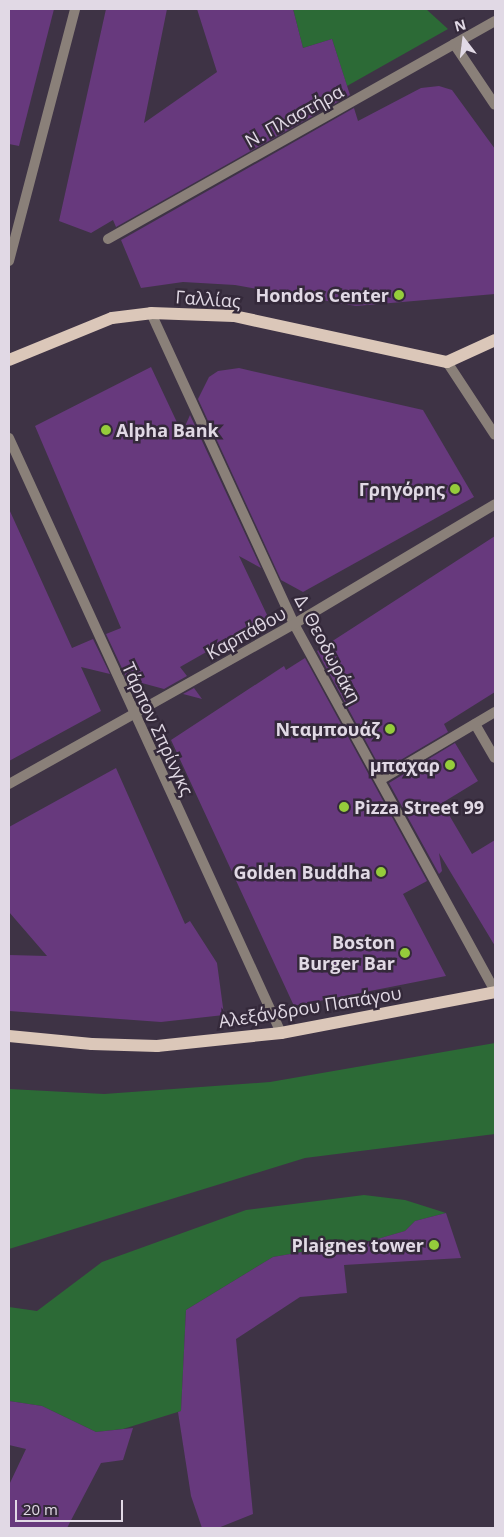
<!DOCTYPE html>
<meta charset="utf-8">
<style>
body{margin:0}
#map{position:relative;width:504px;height:1537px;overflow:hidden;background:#3e3345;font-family:"Open Sans",sans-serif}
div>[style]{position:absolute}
.green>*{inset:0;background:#2c6a36}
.building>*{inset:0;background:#67397d}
.pedestrian>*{height:10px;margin:-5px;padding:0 5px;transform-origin:5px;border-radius:5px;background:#8a8079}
.tertiary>*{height:10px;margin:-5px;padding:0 5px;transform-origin:5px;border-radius:5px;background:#8a8079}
.primary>*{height:12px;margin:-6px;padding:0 6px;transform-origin:6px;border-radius:6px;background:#dbc7b9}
.dots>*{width:14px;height:14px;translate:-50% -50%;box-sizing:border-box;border:2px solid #34293a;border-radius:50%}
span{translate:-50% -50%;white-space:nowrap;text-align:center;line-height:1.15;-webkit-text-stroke:5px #34293a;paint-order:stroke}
.street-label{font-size:18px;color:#e1d9e5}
.poi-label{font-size:18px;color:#e1d9e5;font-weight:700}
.right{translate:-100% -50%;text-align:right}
.left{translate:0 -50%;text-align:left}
.frame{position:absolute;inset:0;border:10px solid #e1d9e5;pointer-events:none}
.north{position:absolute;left:439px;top:15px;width:50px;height:50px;-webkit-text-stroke:4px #34293a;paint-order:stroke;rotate:345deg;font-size:14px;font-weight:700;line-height:20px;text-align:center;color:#e1d9e5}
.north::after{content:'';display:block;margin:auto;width:18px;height:22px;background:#e1d9e5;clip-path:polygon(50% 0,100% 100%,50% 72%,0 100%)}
.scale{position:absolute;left:15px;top:1500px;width:108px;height:22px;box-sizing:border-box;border:2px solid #e1d9e5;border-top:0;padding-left:6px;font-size:15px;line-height:18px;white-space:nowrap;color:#e1d9e5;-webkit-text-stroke:4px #34293a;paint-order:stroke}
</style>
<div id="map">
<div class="green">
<div style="clip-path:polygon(293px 9px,426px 9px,448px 29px,347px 86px,332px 39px,303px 48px)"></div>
<div style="clip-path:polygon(495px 1043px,495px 1134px,305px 1158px,9px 1249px,9px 1089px,104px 1094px,270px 1082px)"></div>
<div style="clip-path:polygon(364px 1195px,405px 1200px,446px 1213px,415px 1221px,405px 1231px,374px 1240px,273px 1257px,186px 1310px,181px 1411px,123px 1429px,96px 1432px,42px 1406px,9px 1401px,9px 1307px,37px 1311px,102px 1262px,246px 1210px)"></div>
</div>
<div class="building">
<div style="clip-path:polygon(9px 9px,54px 9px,19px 146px,9px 144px)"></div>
<div style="clip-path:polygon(106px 9px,167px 9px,144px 123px,217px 72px,197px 9px,293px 9px,303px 48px,332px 39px,350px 95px,116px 227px,113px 220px,91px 233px,59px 221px)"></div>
<div style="clip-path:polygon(439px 86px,452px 90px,495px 149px,495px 294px,356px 306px,235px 285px,183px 282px,141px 288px,121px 240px,354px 108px,358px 121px,421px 88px)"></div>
<div style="clip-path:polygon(151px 367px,182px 433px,190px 415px,261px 568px,239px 556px,268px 617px,180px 667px,187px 676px,164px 689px,127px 679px,106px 634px,121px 628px,35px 426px)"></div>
<div style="clip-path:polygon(239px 368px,423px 410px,474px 497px,303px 592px,281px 580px,198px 399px,209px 377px,218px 371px)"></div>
<div style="clip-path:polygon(9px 509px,72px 648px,93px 639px,110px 674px,81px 667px,101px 711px,9px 761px)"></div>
<div style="clip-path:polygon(495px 536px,495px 692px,444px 724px,448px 732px,382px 771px,317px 651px)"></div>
<div style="clip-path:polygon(305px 658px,427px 881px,403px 894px,446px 976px,294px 1006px,171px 740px,284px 666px,286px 670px)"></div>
<div style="clip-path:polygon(194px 688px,202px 699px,183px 694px)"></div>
<div style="clip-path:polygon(455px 743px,478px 781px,442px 803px,472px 854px,495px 840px,495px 946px,439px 853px,442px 871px,439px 874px,389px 783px)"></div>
<div style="clip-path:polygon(116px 768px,185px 924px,190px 921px,217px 963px,224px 1015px,161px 1022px,9px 1011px,9px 955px,47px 956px,9px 912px,9px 827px)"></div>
<div style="clip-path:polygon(446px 1213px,461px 1258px,344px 1265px,347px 1293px,300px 1297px,236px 1339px,253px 1514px,218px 1528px,202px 1528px,191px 1496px,178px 1412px,181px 1411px,186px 1310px,273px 1257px,343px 1245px,343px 1249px,405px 1231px,415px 1221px)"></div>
<div style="clip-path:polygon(9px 1401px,42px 1406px,96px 1432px,133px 1428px,123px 1460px,101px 1463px,67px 1528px,9px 1528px,9px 1485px,26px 1449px,9px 1445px)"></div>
</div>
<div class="pedestrian">
<div style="left:454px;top:44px;width:73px;rotate:56.1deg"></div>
<div style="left:108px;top:239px;width:444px;rotate:-29.4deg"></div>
<div style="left:9px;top:261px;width:260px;rotate:-75.3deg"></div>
<div style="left:151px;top:313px;width:342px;rotate:65.3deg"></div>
<div style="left:294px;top:624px;width:418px;rotate:61.3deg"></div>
<div style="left:475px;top:724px;width:39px;rotate:60deg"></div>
<div style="left:380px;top:780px;width:134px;rotate:-30.6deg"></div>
<div style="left:9px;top:784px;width:327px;rotate:-29.3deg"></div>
<div style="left:294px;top:624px;width:234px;rotate:-30.8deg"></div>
</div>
<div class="tertiary">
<div style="left:447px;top:362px;width:87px;rotate:56.7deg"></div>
<div style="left:9px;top:438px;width:654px;rotate:65.43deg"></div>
</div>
<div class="primary">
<div style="left:9px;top:360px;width:111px;rotate:-22.2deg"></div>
<div style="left:112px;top:318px;width:39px;rotate:-7deg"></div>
<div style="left:151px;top:313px;width:83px;rotate:2.1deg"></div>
<div style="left:234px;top:316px;width:218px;rotate:12.2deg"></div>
<div style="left:447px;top:362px;width:53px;rotate:-24.6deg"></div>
<div style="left:9px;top:1036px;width:83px;rotate:5.5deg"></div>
<div style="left:92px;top:1044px;width:65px;rotate:1.8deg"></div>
<div style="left:157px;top:1046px;width:125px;rotate:-6deg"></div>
<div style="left:281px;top:1033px;width:218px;rotate:-10.8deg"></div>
</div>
<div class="dots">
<div style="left:399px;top:295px;background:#95cc3b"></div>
<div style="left:106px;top:430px;background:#95cc3b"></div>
<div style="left:455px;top:489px;background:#95cc3b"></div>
<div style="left:390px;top:729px;background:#95cc3b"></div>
<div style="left:450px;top:765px;background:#95cc3b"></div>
<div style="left:344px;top:807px;background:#95cc3b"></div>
<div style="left:381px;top:872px;background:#95cc3b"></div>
<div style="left:405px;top:953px;background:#95cc3b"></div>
<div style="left:434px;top:1245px;background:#95cc3b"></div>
</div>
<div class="street-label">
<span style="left:294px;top:116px;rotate:-29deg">Ν. Πλαστήρα</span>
<span style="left:208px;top:299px;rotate:4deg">Γαλλίας</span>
<span style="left:246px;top:633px;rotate:-29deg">Καρπάθου</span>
<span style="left:328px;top:649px;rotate:62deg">Δ. Θεοδωράκη</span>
<span style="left:158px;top:729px;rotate:65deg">Τάρπον Σπρίνγκς</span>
<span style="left:310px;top:1007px;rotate:-9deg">Αλεξάνδρου Παπάγου</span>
</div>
<div class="poi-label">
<span class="right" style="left:389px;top:295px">Hondos Center</span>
<span class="left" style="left:116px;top:430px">Alpha Bank</span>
<span class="right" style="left:445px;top:489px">Γρηγόρης</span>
<span class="right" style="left:380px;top:729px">Νταμπουάζ</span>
<span class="right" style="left:440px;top:765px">μπαχαρ</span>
<span class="left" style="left:354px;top:807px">Pizza Street 99</span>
<span class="right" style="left:371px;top:872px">Golden Buddha</span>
<span class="right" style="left:395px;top:953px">Boston<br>Burger Bar</span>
<span class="right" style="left:424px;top:1245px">Plaignes tower</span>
</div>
<div class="frame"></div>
<div class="north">N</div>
<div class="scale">20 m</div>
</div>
